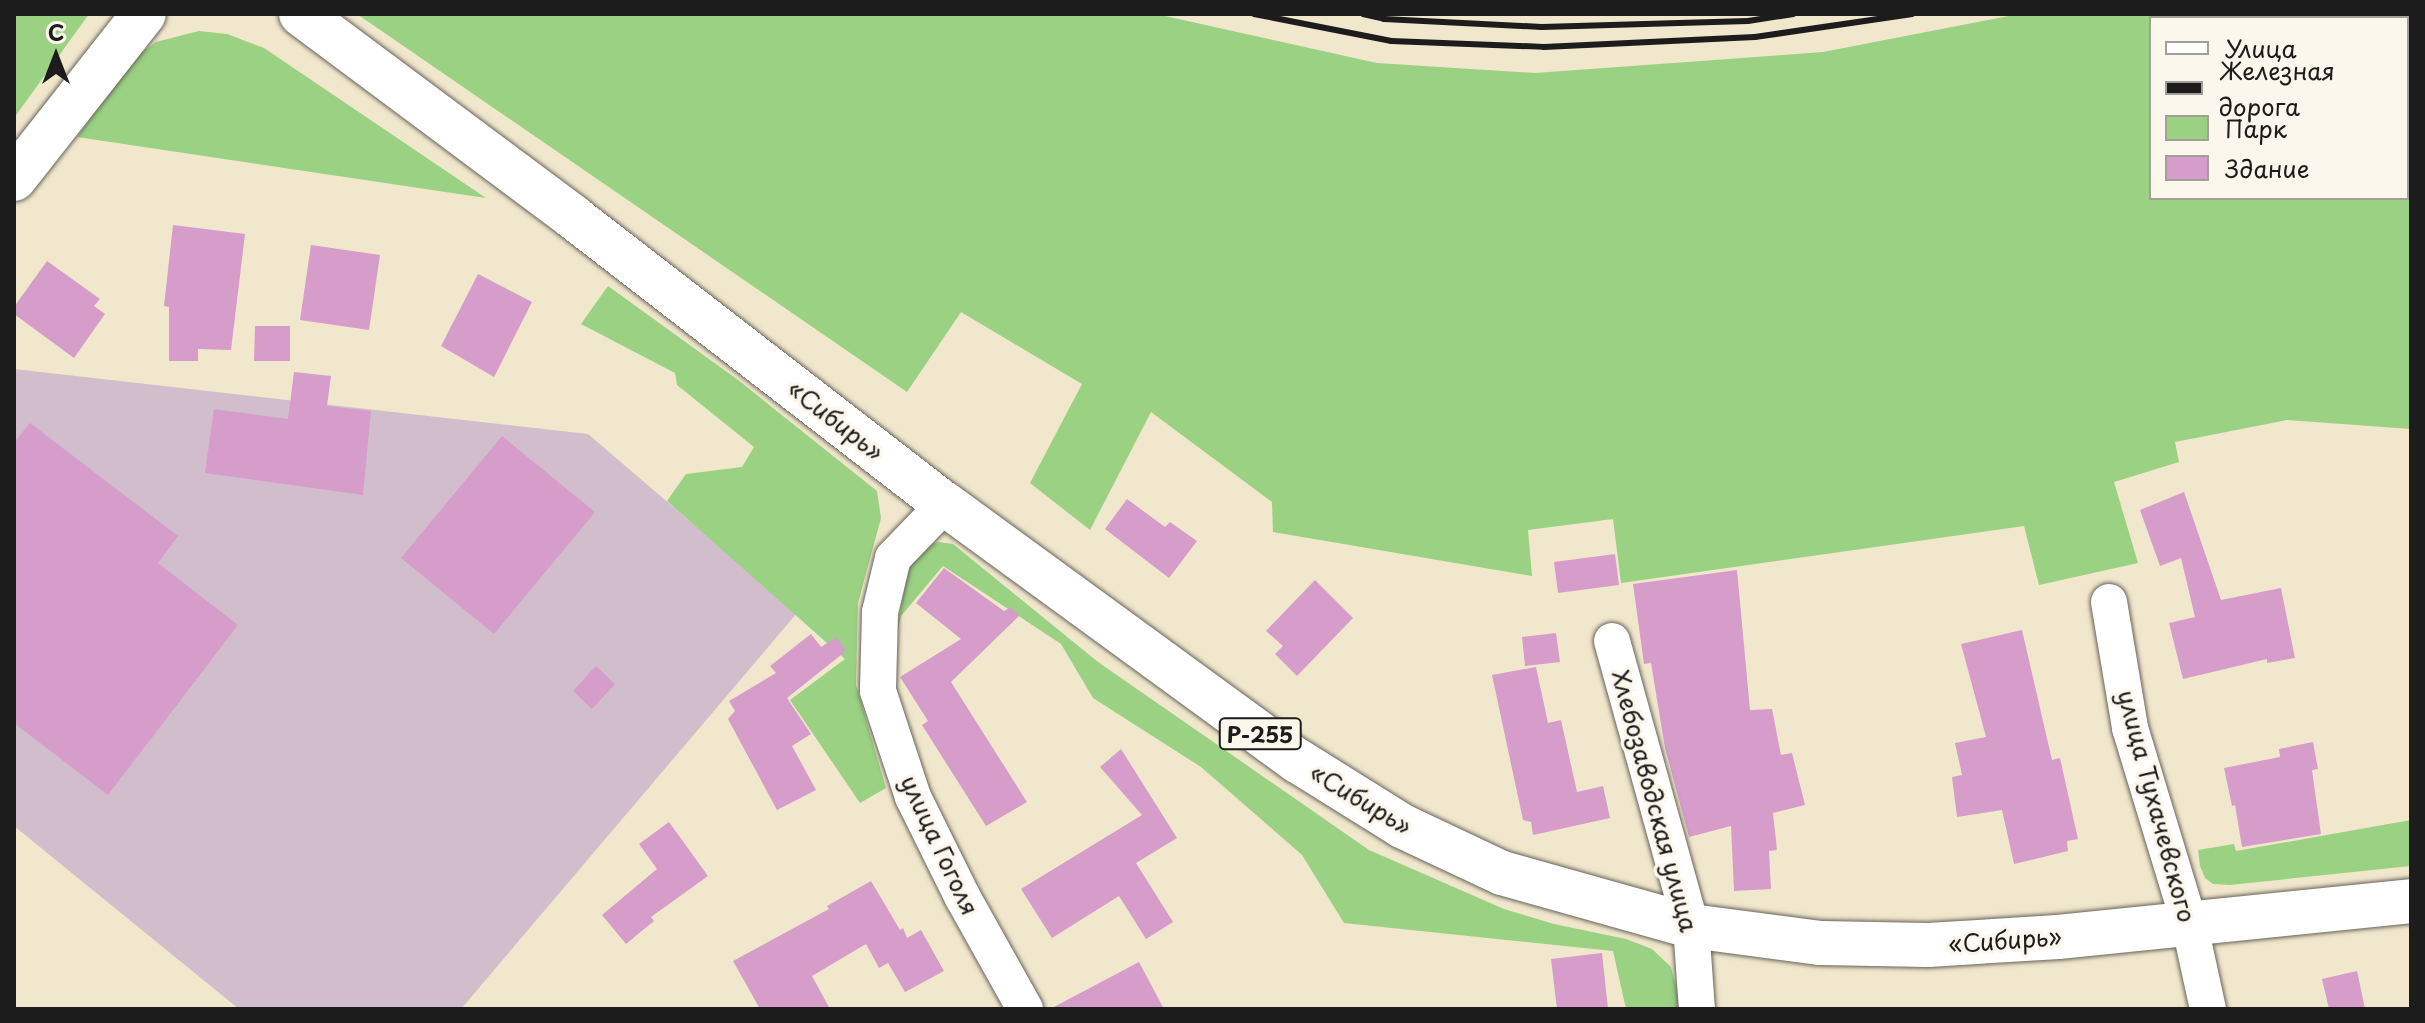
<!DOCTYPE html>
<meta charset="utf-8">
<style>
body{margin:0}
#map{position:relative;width:2425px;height:1023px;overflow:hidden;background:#f1e7cd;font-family:"Playpen Sans",sans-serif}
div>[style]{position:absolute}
.industrial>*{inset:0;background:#d1bdcb}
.green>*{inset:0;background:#9ad183}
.building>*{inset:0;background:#d69dca}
.roads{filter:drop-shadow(0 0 2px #67635a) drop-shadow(0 0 2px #67635a)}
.street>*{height:36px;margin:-18px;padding:0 18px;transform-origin:18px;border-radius:18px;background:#fff}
.secondary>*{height:44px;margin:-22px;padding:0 22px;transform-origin:22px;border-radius:22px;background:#fff}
.highway>*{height:44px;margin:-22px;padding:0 22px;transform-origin:22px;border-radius:22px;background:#fff}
.rail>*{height:6px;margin:-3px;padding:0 3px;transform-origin:3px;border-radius:3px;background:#1c1c1c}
span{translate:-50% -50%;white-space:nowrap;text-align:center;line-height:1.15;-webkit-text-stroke:7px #fbf7ec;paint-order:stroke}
.shield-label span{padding:2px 6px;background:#fbf7ec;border:2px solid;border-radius:6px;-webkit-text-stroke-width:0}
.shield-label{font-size:22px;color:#1c1c1c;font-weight:700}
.street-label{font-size:24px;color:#1c1c1c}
.frame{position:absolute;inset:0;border:16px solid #1c1c1c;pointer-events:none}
.legend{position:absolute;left:2149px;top:16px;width:260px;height:184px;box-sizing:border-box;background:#fbf7ec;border:2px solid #a29f99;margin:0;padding:10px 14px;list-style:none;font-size:24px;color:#1c1c1c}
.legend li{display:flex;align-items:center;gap:16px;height:40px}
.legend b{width:40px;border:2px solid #a29f99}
.north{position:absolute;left:16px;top:16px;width:80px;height:80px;-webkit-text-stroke:6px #fbf7ec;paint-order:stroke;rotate:0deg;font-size:22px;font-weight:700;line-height:32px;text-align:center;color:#1c1c1c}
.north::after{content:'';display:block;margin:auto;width:28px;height:36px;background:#1c1c1c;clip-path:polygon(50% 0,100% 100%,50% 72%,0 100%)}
</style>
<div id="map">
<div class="industrial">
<div style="clip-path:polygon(14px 369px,588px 434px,797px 613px,461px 1009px,239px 1009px,14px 826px)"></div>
</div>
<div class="green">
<div style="clip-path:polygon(14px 14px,89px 14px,14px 118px)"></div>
<div style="clip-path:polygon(evenodd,357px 14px,1156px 14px,1377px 63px,1535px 73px,1823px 52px,2019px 14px,2411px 14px,2411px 429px,2287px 420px,2175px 442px,2179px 462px,2114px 482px,2138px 563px,2039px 585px,2024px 526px,1621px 583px,1613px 519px,1528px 530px,1532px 576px,1273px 532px,1272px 502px,1151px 412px,1090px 530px,1030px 483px,1082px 384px,961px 312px,907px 392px,357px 14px,2407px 18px,2407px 198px,2151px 198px,2151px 18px,2407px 18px)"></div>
<div style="clip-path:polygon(199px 31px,227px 34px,264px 48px,486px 198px,77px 137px,134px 58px,156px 42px)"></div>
<div style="clip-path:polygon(608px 286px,738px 380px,877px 491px,881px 518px,858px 603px,856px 685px,886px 788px,860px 803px,790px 700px,845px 659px,667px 501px,686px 474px,742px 467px,754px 447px,677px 385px,675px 373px,581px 324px)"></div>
<div style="clip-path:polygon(938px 542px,953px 544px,1098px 662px,1369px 850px,1504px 909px,1554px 924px,1626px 939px,1652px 949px,1671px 967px,1682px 1009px,1626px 1009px,1613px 951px,1344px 923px,1302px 855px,1201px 767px,1093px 698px,1061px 644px,943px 566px,901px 616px,894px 645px,908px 570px,926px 546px)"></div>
<div style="clip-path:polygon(2411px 820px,2411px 866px,2230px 885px,2213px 884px,2205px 878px,2200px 866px,2198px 850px,2234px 844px,2236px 851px)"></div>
</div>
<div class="building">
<div style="clip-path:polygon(173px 225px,245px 234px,231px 350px,198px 349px,198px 361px,169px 361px,169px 307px,164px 306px)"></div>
<div style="clip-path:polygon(311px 245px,380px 255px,369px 330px,300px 320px)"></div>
<div style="clip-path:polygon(47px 261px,100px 299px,94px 306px,105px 314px,74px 358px,14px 314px,14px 307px)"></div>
<div style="clip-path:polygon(478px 274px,532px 302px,494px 377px,441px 346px)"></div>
<div style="clip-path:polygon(255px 326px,290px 326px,290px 361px,254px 361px)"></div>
<div style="clip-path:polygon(294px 372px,331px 376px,327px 406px,371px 411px,363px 495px,205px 473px,214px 409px,288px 419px)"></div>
<div style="clip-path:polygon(30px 423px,178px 536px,158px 563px,238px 625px,108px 795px,14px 723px,14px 443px)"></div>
<div style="clip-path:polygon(502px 436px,595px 512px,494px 634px,401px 558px)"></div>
<div style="clip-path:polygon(2184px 492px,2221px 600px,2281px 588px,2295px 658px,2267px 663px,2267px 659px,2183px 679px,2169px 623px,2195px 617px,2181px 558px,2160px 566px,2140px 510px)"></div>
<div style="clip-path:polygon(1127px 499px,1165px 527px,1170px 522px,1197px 541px,1169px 578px,1105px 529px)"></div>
<div style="clip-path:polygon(1615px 554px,1619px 585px,1558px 593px,1554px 562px)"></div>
<div style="clip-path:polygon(944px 568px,1004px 611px,1011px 607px,1019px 616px,951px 682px,1027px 802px,986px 826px,922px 725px,928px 721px,900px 677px,961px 639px,916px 603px)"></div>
<div style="clip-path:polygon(1737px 570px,1750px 710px,1772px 709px,1781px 755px,1792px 753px,1805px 805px,1773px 813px,1777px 850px,1769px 851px,1771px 889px,1734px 891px,1731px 826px,1689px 837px,1665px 748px,1651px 663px,1644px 664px,1633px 584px)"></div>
<div style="clip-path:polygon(1315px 580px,1353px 618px,1297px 676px,1275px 654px,1283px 646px,1266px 631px)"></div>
<div style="clip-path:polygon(2022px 630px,2052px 760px,2060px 758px,2078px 839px,2067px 841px,2068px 851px,2014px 864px,2002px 810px,1957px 817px,1952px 777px,1962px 775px,1955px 743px,1986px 737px,1961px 644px)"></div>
<div style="clip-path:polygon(1556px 633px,1560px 662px,1525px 666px,1522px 637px)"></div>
<div style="clip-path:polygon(811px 634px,821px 647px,837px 637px,846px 651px,787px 698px,811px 734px,792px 746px,816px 790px,777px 810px,728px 719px,735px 711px,729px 701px,776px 673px,770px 666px)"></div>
<div style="clip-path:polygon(596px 666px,615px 684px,592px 709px,573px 691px)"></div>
<div style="clip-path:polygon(1536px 667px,1548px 723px,1561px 720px,1577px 792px,1603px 786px,1610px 818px,1533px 835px,1531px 822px,1523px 820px,1492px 675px)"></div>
<div style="clip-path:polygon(2313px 742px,2318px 769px,2312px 770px,2321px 834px,2242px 847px,2235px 805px,2232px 806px,2224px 768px,2280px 757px,2279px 749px)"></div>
<div style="clip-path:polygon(1121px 749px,1177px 838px,1136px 863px,1173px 922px,1146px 939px,1119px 896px,1052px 938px,1021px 889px,1142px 815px,1100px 767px)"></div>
<div style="clip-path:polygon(669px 822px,708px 876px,651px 917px,654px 921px,626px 944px,602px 915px,657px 869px,639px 844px)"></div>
<div style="clip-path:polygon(871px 881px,900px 930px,903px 928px,907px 938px,921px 930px,944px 971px,905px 992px,888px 963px,879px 968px,866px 944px,812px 976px,830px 1009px,760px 1009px,733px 961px,829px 909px,827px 906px)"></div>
<div style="clip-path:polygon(1602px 953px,1608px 1009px,1557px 1009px,1551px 959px)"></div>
<div style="clip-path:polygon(1139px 962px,1164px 1009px,1050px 1009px)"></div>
<div style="clip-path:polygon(2357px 971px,2365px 1009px,2329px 1009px,2322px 979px)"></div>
</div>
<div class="roads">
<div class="street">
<div style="left:945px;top:504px;width:75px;rotate:133.9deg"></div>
<div style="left:893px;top:558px;width:56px;rotate:103.5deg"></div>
<div style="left:880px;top:612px;width:79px;rotate:91.5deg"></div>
<div style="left:878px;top:691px;width:112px;rotate:71.7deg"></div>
<div style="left:913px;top:797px;width:113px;rotate:63.7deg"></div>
<div style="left:963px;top:898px;width:127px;rotate:60.8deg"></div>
<div style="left:2109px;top:602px;width:128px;rotate:80.5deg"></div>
<div style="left:2130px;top:728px;width:203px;rotate:73.1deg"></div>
<div style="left:2189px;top:922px;width:89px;rotate:77.7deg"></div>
<div style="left:1612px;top:641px;width:296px;rotate:74.5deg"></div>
<div style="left:1691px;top:926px;width:83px;rotate:85.9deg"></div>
</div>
<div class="secondary">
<div style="left:14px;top:179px;width:210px;rotate:-51.8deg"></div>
</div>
<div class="highway">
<div style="left:301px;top:14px;width:339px;rotate:36.7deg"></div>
<div style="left:573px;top:217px;width:470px;rotate:37.7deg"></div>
<div style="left:945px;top:504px;width:437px;rotate:36.1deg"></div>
<div style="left:1298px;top:761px;width:123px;rotate:32deg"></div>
<div style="left:1402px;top:826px;width:110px;rotate:25.2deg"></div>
<div style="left:1502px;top:873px;width:196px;rotate:15.7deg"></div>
<div style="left:1691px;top:926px;width:131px;rotate:7.5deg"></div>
<div style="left:1821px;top:943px;width:107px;rotate:1.1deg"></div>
<div style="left:1928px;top:945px;width:130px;rotate:-3.5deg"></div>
<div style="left:2058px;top:937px;width:355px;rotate:-5.8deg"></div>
</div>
</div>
<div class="rail">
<div style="left:1254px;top:14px;width:140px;rotate:11.1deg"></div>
<div style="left:1391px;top:41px;width:153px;rotate:2.2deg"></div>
<div style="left:1544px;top:47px;width:211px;rotate:-2.7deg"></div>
<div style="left:1755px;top:37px;width:159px;rotate:-8.3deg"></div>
<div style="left:1363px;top:14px;width:22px;rotate:13deg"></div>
<div style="left:1384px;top:19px;width:158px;rotate:2.9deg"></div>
<div style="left:1542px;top:27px;width:206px;rotate:-1.7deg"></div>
<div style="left:1748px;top:21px;width:46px;rotate:-8.8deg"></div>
</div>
<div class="shield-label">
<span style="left:1260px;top:734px">Р-255</span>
</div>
<div class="street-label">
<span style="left:836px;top:420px;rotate:38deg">«Сибирь»</span>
<span style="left:1361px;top:799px;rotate:31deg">«Сибирь»</span>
<span style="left:1655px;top:801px;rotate:75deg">Хлебозаводская улица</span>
<span style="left:2157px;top:806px;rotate:75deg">улица Тухачевского</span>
<span style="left:940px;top:845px;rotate:65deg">улица Гоголя</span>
<span style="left:2005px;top:940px;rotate:-4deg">«Сибирь»</span>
</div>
<div class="frame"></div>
<ul class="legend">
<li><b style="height:10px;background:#fff"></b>Улица</li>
<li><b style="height:10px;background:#1c1c1c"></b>Железная дорога</li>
<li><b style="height:22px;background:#9ad183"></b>Парк</li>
<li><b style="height:22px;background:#d69dca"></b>Здание</li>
</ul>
<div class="north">С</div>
</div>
